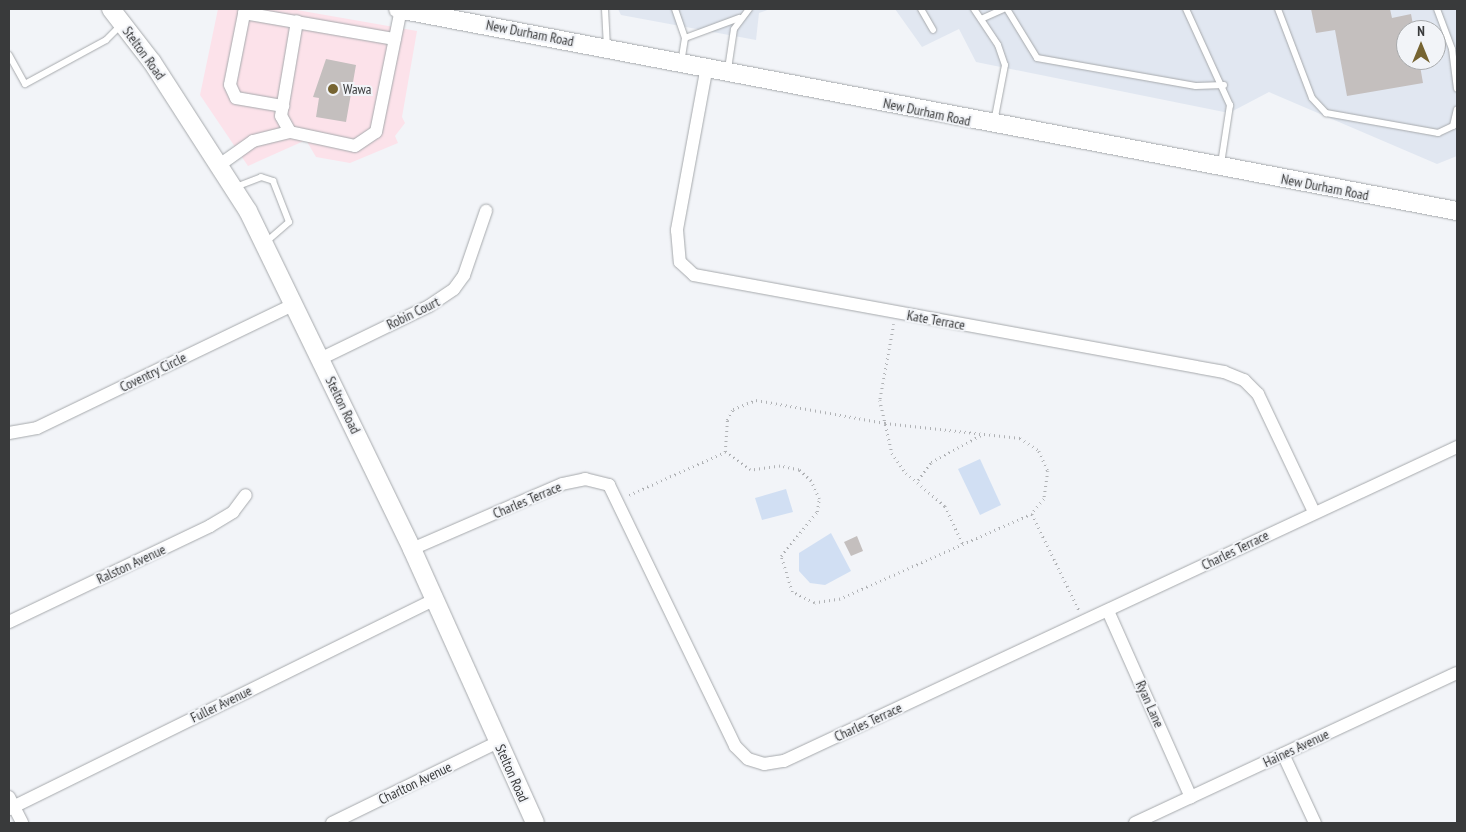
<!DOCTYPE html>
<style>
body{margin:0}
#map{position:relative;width:1466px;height:832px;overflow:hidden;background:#f2f4f8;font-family:"PT Sans Narrow",sans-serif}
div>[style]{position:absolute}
.commercial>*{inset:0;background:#fce2ea}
.built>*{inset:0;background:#e1e7f1}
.green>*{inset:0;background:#d1dff3}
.building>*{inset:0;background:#c4bfbe}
.path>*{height:2.5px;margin-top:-1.25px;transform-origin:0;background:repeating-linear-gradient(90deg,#b0b2b5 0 1px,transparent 0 5px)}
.roads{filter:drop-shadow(0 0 1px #a6a9ac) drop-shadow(0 0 1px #a6a9ac)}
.service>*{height:6px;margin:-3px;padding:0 3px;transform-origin:3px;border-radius:3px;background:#fff}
.minor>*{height:12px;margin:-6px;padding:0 6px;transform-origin:6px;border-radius:6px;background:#fff}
.secondary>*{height:18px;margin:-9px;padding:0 9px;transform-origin:9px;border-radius:9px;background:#fff}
.dots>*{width:14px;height:14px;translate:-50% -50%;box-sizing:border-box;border:2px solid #f2f4f8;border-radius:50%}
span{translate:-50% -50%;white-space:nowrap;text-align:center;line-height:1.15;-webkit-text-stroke:4px #f2f4f8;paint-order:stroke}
.street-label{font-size:14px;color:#393a3b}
.poi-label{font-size:14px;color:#393a3b}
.left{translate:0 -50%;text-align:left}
.frame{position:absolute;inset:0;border:10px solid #393a3b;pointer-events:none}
.north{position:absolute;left:1396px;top:20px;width:50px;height:50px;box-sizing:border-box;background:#f2f4f8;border:1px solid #a8aaac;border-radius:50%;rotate:0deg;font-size:14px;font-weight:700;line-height:20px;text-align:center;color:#393a3b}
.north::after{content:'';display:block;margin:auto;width:18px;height:22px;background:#766432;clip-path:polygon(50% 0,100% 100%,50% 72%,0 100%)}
</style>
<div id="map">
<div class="commercial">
<div style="clip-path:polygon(218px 9px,291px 9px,417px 31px,402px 117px,405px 123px,395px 136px,398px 143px,350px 163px,316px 157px,306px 140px,248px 166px,200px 95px)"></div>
</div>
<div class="built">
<div style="clip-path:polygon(618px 9px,770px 9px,759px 13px,756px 40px,621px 15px)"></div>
<div style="clip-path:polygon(evenodd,895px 9px,1457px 9px,1457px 156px,1437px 164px,1269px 92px,1229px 113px,976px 62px,959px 29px,922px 47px,895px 9px,1406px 30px,1436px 30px,1436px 60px,1406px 60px,1406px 30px)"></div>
</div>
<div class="green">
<div style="clip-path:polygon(980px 459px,1001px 505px,980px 515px,958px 469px)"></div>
<div style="clip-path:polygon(786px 489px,793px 512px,762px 520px,755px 498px)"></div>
<div style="clip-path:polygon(831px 533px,851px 571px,825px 585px,810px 583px,799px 571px,799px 553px)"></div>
</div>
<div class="building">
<div style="clip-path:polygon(1311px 9px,1390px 9px,1392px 18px,1411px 14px,1414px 30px,1406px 30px,1406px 60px,1419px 60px,1423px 83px,1347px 96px,1335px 30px,1316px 33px)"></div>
<div style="clip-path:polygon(326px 59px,356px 65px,346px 122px,316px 117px,319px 98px,313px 97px)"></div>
<div style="clip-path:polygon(857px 536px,863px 551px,851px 556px,844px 542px)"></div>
</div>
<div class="path">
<div style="left:894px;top:324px;width:77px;rotate:100.4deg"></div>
<div style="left:880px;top:400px;width:54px;rotate:77.2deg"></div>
<div style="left:892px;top:453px;width:24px;rotate:55deg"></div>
<div style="left:906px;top:473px;width:51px;rotate:40.2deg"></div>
<div style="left:945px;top:506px;width:42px;rotate:64.7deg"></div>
<div style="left:756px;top:400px;width:131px;rotate:10.1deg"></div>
<div style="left:885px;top:423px;width:136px;rotate:6.3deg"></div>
<div style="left:1020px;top:438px;width:23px;rotate:34deg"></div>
<div style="left:1039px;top:451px;width:22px;rotate:66deg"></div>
<div style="left:1048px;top:471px;width:28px;rotate:98deg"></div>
<div style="left:1044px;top:499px;width:19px;rotate:129deg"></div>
<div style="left:1032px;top:514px;width:210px;rotate:156.1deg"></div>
<div style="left:840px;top:599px;width:26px;rotate:171deg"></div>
<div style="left:814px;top:603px;width:25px;rotate:-153deg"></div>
<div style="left:792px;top:592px;width:38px;rotate:-107deg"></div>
<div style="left:781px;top:556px;width:57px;rotate:-50.7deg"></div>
<div style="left:817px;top:512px;width:13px;rotate:-81deg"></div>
<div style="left:819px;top:499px;width:20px;rotate:-114deg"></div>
<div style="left:811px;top:481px;width:16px;rotate:-137deg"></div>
<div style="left:799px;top:470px;width:19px;rotate:-168deg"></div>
<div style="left:780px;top:466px;width:30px;rotate:172deg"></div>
<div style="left:750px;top:470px;width:31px;rotate:-144deg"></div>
<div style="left:725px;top:452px;width:32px;rotate:-86deg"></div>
<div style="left:727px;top:420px;width:13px;rotate:-61deg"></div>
<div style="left:733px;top:409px;width:25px;rotate:-21deg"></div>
<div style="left:918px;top:480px;width:22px;rotate:-54deg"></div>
<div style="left:931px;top:462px;width:59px;rotate:-28.3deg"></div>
<div style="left:629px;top:495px;width:105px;rotate:-24.1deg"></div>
<div style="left:1032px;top:514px;width:107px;rotate:63.9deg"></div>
</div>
<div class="roads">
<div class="service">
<div style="left:605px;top:9px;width:37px;rotate:87deg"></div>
<div style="left:675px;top:9px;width:31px;rotate:71deg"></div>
<div style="left:685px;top:38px;width:24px;rotate:99deg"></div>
<div style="left:921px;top:9px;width:24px;rotate:60deg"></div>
<div style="left:974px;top:9px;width:43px;rotate:56.3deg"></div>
<div style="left:998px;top:45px;width:21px;rotate:71deg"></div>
<div style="left:1005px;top:65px;width:58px;rotate:100.9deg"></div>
<div style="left:1007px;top:9px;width:57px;rotate:58.5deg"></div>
<div style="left:1037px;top:58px;width:161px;rotate:10deg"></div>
<div style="left:1196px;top:86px;width:28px;rotate:-2deg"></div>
<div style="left:1186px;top:9px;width:106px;rotate:65.4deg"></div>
<div style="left:1230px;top:105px;width:60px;rotate:98.7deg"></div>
<div style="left:1278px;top:9px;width:95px;rotate:69.1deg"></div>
<div style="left:1312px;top:98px;width:21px;rotate:47deg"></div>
<div style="left:1326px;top:113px;width:114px;rotate:10.1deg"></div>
<div style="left:1438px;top:133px;width:17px;rotate:-25deg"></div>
<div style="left:1453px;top:126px;width:17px;rotate:-77deg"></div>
<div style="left:1437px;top:9px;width:43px;rotate:69.4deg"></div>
<div style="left:1452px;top:49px;width:40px;rotate:82.9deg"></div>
<div style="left:981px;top:19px;width:24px;rotate:-24deg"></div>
<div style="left:685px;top:38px;width:58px;rotate:-20.3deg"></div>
<div style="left:9px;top:55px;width:33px;rotate:61deg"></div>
<div style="left:25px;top:84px;width:92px;rotate:-28.5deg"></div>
<div style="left:106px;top:40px;width:21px;rotate:-45deg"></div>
<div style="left:728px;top:69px;width:40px;rotate:-81.5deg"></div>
<div style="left:734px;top:29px;width:25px;rotate:-53deg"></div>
<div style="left:233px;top:188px;width:30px;rotate:-21deg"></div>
<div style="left:261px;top:177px;width:13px;rotate:18deg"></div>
<div style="left:273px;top:181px;width:44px;rotate:68.7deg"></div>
<div style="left:289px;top:222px;width:32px;rotate:139deg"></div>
</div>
<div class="minor">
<div style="left:245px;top:9px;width:77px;rotate:101.2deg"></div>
<div style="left:230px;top:85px;width:14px;rotate:65deg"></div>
<div style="left:236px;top:98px;width:48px;rotate:9.7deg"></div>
<div style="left:244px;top:13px;width:153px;rotate:9.8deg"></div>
<div style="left:707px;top:66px;width:167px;rotate:100.4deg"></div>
<div style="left:677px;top:230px;width:32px;rotate:85deg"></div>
<div style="left:680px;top:262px;width:19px;rotate:43deg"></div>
<div style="left:694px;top:275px;width:539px;rotate:10.37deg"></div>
<div style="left:1224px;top:372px;width:22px;rotate:22deg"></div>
<div style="left:1244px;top:380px;width:20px;rotate:45deg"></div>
<div style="left:1258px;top:394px;width:131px;rotate:64.6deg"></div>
<div style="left:290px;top:132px;width:18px;rotate:-119deg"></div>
<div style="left:281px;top:116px;width:96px;rotate:-80.4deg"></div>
<div style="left:218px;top:166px;width:43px;rotate:-35.5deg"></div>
<div style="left:253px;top:141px;width:38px;rotate:-14deg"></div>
<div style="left:290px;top:132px;width:66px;rotate:12.2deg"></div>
<div style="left:355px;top:146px;width:25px;rotate:-34deg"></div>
<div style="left:376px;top:132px;width:126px;rotate:-78.5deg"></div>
<div style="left:320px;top:359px;width:121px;rotate:-25.9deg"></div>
<div style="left:429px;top:306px;width:30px;rotate:-34deg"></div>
<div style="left:454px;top:289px;width:17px;rotate:-54deg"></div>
<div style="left:464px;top:275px;width:68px;rotate:-71deg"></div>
<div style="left:9px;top:433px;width:28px;rotate:-10deg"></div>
<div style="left:37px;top:428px;width:286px;rotate:-25.7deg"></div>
<div style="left:412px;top:549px;width:163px;rotate:-23.4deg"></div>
<div style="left:562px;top:484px;width:24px;rotate:-12deg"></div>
<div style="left:585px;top:479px;width:25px;rotate:14deg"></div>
<div style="left:609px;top:485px;width:290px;rotate:64.2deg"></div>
<div style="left:735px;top:746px;width:18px;rotate:45deg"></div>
<div style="left:748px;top:759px;width:17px;rotate:17deg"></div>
<div style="left:764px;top:764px;width:20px;rotate:-9deg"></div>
<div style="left:784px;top:761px;width:743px;rotate:-25.01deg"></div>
<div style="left:1108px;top:611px;width:204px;rotate:66deg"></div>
<div style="left:9px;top:622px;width:223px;rotate:-25.5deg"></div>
<div style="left:210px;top:526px;width:27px;rotate:-31deg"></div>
<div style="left:233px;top:512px;width:21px;rotate:-53deg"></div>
<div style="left:1283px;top:754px;width:76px;rotate:65.1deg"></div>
<div style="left:9px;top:797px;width:29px;rotate:63deg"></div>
<div style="left:9px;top:809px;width:474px;rotate:-26.2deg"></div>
<div style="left:332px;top:823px;width:185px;rotate:-26deg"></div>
<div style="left:1135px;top:823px;width:355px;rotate:-25deg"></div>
</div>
<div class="secondary">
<div style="left:111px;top:9px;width:67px;rotate:52.3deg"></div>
<div style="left:152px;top:62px;width:177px;rotate:57.2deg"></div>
<div style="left:248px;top:211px;width:376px;rotate:64.1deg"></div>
<div style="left:412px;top:549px;width:300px;rotate:65.8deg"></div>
<div style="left:398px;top:9px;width:1078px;rotate:10.8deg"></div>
</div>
</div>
<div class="dots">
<div style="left:333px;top:89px;background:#766432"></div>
</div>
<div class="street-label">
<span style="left:530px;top:33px;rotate:11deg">New Durham Road</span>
<span style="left:144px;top:53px;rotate:54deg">Stelton Road</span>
<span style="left:927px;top:112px;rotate:12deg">New Durham Road</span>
<span style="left:1325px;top:187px;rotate:11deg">New Durham Road</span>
<span style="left:413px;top:313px;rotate:-26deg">Robin Court</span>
<span style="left:936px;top:320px;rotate:10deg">Kate Terrace</span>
<span style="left:153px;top:372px;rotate:-26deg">Coventry Circle</span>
<span style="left:343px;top:405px;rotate:64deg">Stelton Road</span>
<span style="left:527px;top:500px;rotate:-23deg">Charles Terrace</span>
<span style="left:1235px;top:550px;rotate:-26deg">Charles Terrace</span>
<span style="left:131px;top:564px;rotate:-25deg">Ralston Avenue</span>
<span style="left:221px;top:704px;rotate:-26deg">Fuller Avenue</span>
<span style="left:1150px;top:704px;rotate:66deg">Ryan Lane</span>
<span style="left:868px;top:722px;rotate:-25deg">Charles Terrace</span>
<span style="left:1296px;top:748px;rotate:-25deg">Haines Avenue</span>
<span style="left:512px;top:773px;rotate:66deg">Stelton Road</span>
<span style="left:415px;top:783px;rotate:-26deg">Charlton Avenue</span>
</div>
<div class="poi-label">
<span class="left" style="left:343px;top:89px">Wawa</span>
</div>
<div class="frame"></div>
<div class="north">N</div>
</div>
